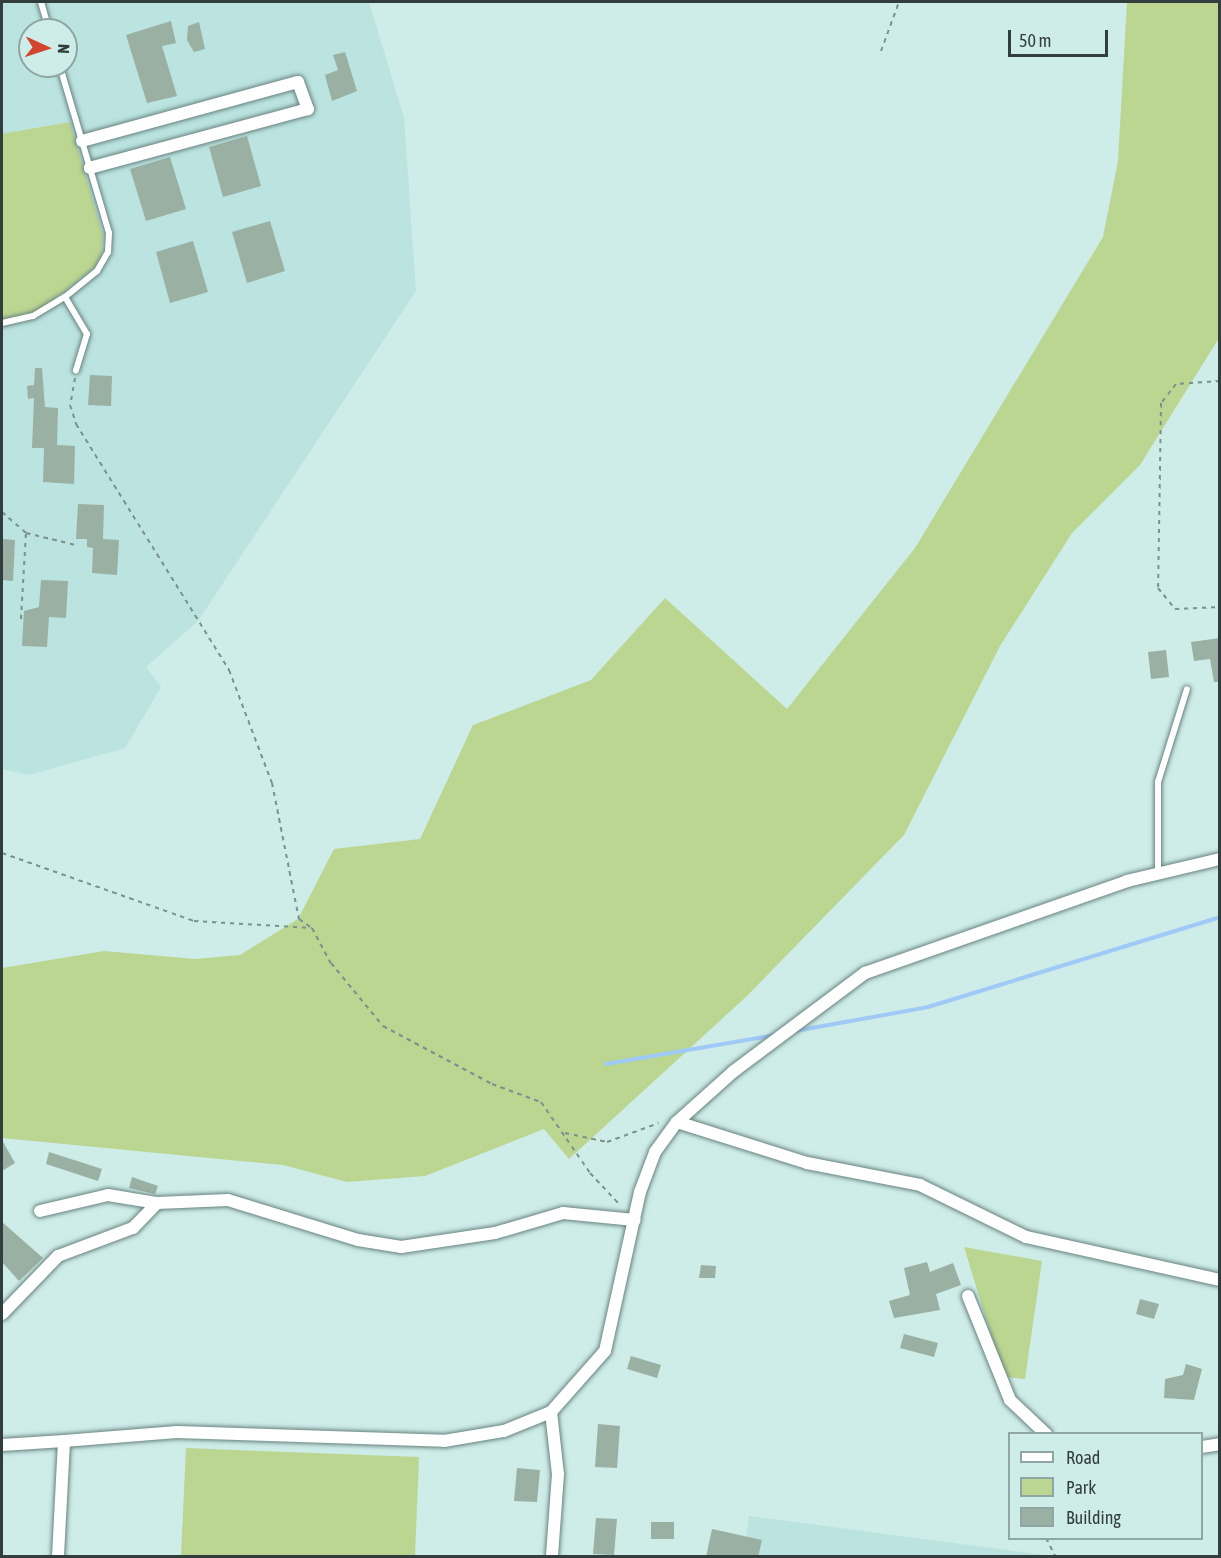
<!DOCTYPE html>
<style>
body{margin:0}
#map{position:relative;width:1221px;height:1558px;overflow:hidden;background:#ceece8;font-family:"Asap Condensed",sans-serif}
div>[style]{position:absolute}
.built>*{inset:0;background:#bbe3df}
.green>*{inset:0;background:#bbd691}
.stream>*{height:4px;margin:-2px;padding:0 2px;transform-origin:2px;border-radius:2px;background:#9fc9f6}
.building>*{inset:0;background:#9ab0a2}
.path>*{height:2px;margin-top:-1px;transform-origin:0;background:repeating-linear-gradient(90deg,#7c908e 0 4.5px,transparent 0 9px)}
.roads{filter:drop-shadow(0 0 2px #688380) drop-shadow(0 0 2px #688380)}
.lane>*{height:6px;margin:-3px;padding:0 3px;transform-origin:3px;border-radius:3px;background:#fff}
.street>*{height:12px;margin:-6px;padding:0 6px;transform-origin:6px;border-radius:6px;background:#fff}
span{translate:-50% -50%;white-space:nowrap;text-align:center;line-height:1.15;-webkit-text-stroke:5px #ceece8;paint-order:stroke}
.frame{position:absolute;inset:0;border:3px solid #323e3d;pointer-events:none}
.legend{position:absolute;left:1008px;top:1432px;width:195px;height:108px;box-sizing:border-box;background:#ceece8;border:2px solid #90a6a4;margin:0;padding:8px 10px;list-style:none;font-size:18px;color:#323e3d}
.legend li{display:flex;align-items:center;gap:12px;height:30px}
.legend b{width:30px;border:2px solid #90a6a4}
.north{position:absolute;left:18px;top:18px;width:60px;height:60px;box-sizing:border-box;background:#ceece8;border:2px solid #90a6a4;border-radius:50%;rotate:93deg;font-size:16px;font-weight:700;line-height:24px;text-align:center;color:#323e3d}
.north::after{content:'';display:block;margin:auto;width:21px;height:27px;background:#d2462d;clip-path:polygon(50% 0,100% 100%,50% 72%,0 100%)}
.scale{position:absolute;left:1008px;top:30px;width:100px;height:27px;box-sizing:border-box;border:3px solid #323e3d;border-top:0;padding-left:8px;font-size:18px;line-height:21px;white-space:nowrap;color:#323e3d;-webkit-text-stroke:4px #ceece8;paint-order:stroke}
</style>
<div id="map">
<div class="built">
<div style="clip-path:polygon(evenodd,2px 2px,369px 2px,404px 118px,416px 291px,198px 621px,146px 667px,161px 687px,125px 748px,29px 775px,2px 769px,2px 2px,30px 30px,66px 30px,66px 66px,30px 66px,30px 30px)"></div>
<div style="clip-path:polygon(749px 1516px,1052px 1556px,744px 1556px)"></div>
</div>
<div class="green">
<div style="clip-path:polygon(1127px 2px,1219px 2px,1219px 338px,1140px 465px,1072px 533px,1000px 646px,904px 835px,747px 996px,569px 1159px,544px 1129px,425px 1176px,347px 1182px,283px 1165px,2px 1138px,2px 968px,104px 951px,195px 959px,240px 955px,298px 919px,334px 849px,420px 839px,473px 725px,591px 680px,665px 598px,787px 709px,915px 548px,1103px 237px,1118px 161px)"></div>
<div style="clip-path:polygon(70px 122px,103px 236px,100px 263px,34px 316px,2px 324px,2px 134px)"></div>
<div style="clip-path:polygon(964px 1247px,1042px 1261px,1025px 1379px,1004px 1377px)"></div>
<div style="clip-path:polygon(186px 1448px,419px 1457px,415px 1556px,181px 1556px)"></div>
</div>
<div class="stream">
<div style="left:795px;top:1031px;width:135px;rotate:-10.2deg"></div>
<div style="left:928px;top:1007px;width:306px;rotate:-17.1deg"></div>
<div style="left:606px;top:1064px;width:172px;rotate:-9.7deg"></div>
</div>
<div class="building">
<div style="clip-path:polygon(171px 21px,176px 43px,162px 46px,177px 96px,147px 103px,126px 35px)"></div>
<div style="clip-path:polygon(199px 22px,205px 49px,194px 52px,187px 40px,188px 26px)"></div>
<div style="clip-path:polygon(345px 52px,357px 91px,332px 101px,325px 75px,338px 70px,333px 55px)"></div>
<div style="clip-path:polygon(247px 136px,261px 186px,223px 197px,209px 147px)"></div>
<div style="clip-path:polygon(170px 157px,186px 209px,146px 221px,130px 169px)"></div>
<div style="clip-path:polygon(270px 221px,285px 271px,247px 283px,232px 232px)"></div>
<div style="clip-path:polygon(193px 241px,208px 292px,170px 303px,156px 252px)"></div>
<div style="clip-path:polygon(35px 368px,42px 368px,45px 407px,58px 408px,57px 445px,75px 446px,74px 484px,43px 482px,44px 448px,32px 448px,34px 398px,28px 399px,27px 386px,34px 385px)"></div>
<div style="clip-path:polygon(90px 375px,112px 376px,111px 406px,88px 405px)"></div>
<div style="clip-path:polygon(78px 504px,104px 505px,103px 539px,119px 540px,117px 575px,92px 573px,93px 548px,87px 547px,87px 539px,76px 539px)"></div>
<div style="clip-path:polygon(2px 539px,15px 540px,13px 581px,2px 580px)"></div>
<div style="clip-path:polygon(41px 580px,68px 581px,66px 618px,49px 617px,47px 647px,22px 646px,24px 611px,39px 607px)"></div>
<div style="clip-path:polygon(1220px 638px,1220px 682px,1214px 682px,1210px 659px,1194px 661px,1191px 642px)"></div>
<div style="clip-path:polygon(1166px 650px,1169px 677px,1151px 679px,1148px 652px)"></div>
<div style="clip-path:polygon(2px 1140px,15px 1163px,2px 1171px)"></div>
<div style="clip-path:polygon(49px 1152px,102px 1169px,98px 1181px,46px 1164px)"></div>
<div style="clip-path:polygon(132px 1177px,158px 1186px,155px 1194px,129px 1188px)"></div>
<div style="clip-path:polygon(2px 1222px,43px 1258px,19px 1281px,2px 1262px)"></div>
<div style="clip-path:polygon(927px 1262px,930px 1272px,953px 1263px,961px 1285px,936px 1294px,940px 1310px,894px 1318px,889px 1301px,910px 1295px,904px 1268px)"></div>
<div style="clip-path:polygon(701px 1265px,716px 1266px,715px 1278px,699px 1278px)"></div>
<div style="clip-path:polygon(1140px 1299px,1159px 1304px,1154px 1319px,1136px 1314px)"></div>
<div style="clip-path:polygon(904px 1334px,938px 1343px,934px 1357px,900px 1348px)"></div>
<div style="clip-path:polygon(631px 1356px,661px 1365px,657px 1378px,627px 1369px)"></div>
<div style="clip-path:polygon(1186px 1364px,1202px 1369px,1194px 1400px,1164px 1398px,1165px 1379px,1183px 1375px)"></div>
<div style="clip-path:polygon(598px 1424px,620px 1426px,617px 1468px,595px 1467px)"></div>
<div style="clip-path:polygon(517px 1468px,540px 1470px,537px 1502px,514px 1501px)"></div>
<div style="clip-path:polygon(596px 1518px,617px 1519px,614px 1555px,593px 1554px)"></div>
<div style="clip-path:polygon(651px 1522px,674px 1522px,674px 1539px,651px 1539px)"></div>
<div style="clip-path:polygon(712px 1529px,762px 1540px,758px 1557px,706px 1557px)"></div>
</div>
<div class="path">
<div style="left:881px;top:51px;width:52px;rotate:-69.8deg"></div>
<div style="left:75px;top:378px;width:27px;rotate:100deg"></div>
<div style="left:70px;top:405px;width:20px;rotate:72deg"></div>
<div style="left:76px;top:424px;width:290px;rotate:58.1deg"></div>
<div style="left:229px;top:670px;width:121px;rotate:69.2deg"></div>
<div style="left:272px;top:783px;width:139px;rotate:78.8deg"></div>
<div style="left:299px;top:919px;width:16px;rotate:35deg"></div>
<div style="left:312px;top:928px;width:40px;rotate:62deg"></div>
<div style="left:331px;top:963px;width:82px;rotate:50.5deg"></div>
<div style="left:383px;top:1026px;width:123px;rotate:28deg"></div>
<div style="left:492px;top:1084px;width:52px;rotate:20.2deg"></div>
<div style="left:541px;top:1102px;width:86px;rotate:55.4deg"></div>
<div style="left:590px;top:1173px;width:44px;rotate:46.8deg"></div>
<div style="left:1220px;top:381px;width:44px;rotate:176.1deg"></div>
<div style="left:1176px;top:384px;width:24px;rotate:128deg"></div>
<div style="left:1161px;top:403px;width:185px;rotate:90.9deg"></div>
<div style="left:1158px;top:588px;width:27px;rotate:51deg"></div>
<div style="left:1175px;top:609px;width:45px;rotate:-2.5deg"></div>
<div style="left:2px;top:512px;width:32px;rotate:41deg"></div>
<div style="left:26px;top:533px;width:51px;rotate:13.5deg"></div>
<div style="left:21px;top:619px;width:86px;rotate:-86.7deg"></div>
<div style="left:2px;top:853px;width:204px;rotate:19.5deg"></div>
<div style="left:194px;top:921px;width:118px;rotate:3.4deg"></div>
<div style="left:565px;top:1133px;width:43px;rotate:12.1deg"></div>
<div style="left:607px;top:1142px;width:55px;rotate:-20.1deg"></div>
<div style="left:1046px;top:1538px;width:20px;rotate:63deg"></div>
</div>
<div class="roads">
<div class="lane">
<div style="left:41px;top:2px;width:29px;rotate:74deg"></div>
<div style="left:65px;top:297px;width:43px;rotate:59.3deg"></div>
<div style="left:87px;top:334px;width:38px;rotate:107deg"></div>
<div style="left:2px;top:323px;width:32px;rotate:-13deg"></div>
<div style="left:33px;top:316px;width:37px;rotate:-31deg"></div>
<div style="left:65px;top:297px;width:41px;rotate:-39.1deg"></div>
<div style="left:97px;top:271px;width:22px;rotate:-60deg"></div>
<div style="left:108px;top:252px;width:19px;rotate:-87deg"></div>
<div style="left:109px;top:233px;width:174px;rotate:-106.4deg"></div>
<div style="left:1158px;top:873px;width:91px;rotate:-90deg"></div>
<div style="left:1158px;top:782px;width:97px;rotate:-72.7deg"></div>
</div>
<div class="street">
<div style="left:82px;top:141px;width:224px;rotate:-15.3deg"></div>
<div style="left:298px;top:82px;width:29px;rotate:70deg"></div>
<div style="left:308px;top:109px;width:226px;rotate:164.9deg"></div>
<div style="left:677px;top:1122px;width:136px;rotate:17.5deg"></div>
<div style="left:807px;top:1163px;width:115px;rotate:11deg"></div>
<div style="left:920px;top:1185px;width:118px;rotate:26.1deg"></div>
<div style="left:1026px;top:1237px;width:199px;rotate:12.5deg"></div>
<div style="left:40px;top:1211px;width:70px;rotate:-13.2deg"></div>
<div style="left:108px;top:1195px;width:50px;rotate:9.3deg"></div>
<div style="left:968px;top:1296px;width:112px;rotate:68deg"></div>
<div style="left:1010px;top:1400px;width:50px;rotate:43.4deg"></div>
<div style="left:2px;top:1314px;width:81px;rotate:-46deg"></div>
<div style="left:58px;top:1256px;width:80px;rotate:-20.5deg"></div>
<div style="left:133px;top:1228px;width:35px;rotate:-46deg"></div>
<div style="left:157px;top:1203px;width:71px;rotate:-2.4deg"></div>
<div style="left:228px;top:1200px;width:136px;rotate:17.1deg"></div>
<div style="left:358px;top:1240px;width:44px;rotate:9.2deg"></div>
<div style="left:401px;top:1247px;width:95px;rotate:-8.5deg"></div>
<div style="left:495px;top:1233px;width:71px;rotate:-16.4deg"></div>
<div style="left:563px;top:1213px;width:72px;rotate:5.6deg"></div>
<div style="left:551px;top:1412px;width:62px;rotate:83.6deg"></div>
<div style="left:558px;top:1474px;width:82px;rotate:94.2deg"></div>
<div style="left:2px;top:1445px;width:62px;rotate:-3.7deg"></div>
<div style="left:1202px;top:1447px;width:18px;rotate:-9deg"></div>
<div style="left:58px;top:1556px;width:115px;rotate:-87deg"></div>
<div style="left:64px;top:1441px;width:113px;rotate:-4.6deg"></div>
<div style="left:177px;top:1432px;width:267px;rotate:1.9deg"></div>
<div style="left:444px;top:1441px;width:61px;rotate:-9.5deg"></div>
<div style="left:504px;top:1431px;width:51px;rotate:-22deg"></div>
<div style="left:551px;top:1412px;width:81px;rotate:-48.5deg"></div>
<div style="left:605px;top:1351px;width:163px;rotate:-77.6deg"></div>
<div style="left:640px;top:1192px;width:43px;rotate:-69.4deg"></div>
<div style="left:655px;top:1152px;width:37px;rotate:-54deg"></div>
<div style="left:677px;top:1122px;width:76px;rotate:-41.8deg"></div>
<div style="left:734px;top:1071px;width:164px;rotate:-36.8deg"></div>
<div style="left:865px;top:973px;width:278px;rotate:-19.3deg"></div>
<div style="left:1127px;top:881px;width:96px;rotate:-13.3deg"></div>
</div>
</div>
<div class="frame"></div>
<ul class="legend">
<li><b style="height:8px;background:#fff"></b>Road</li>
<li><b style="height:16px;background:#bbd691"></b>Park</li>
<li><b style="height:16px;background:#9ab0a2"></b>Building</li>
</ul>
<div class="north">N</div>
<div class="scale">50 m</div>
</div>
